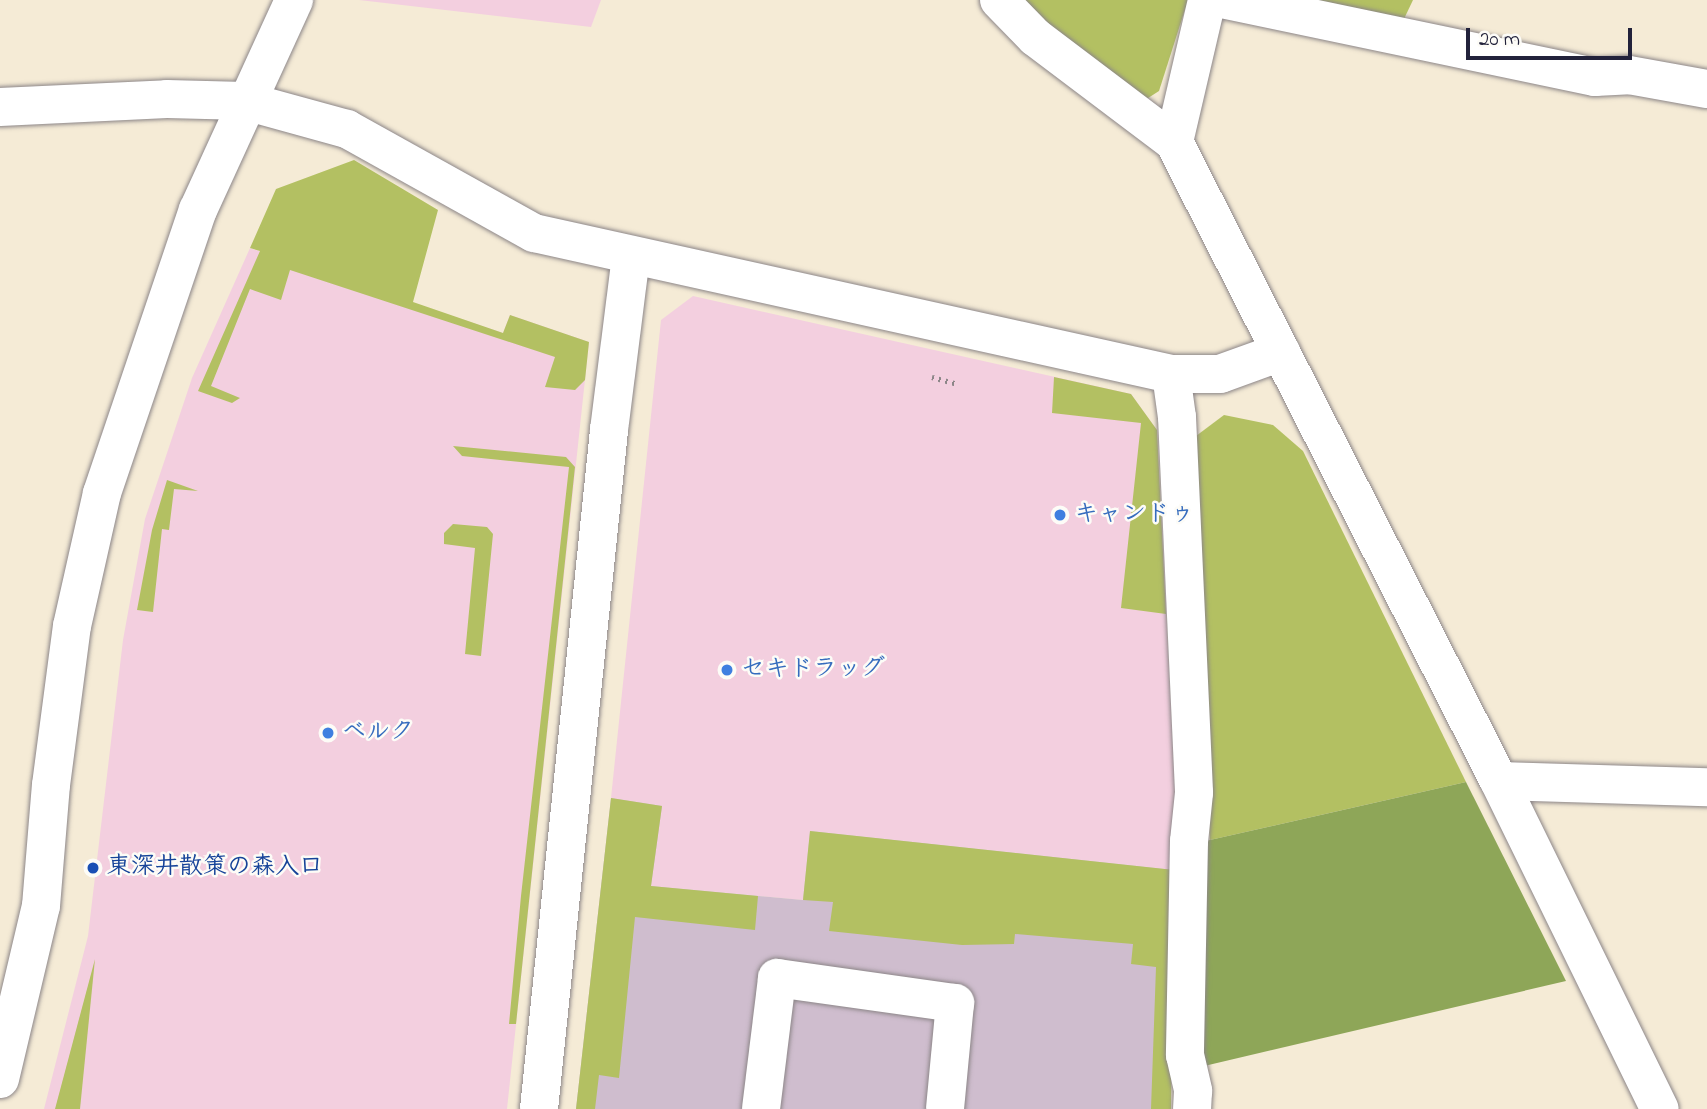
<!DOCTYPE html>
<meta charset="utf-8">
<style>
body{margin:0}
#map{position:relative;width:1707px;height:1109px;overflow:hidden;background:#f5ebd6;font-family:"Indie Flower","Klee One",sans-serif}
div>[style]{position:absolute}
.built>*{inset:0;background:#f3cfdf}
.industrial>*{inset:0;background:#cfbdce}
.green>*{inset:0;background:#b3c062}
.forest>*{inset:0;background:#8ea658}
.path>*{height:4.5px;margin-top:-2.25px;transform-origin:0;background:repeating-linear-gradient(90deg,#8c8688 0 2px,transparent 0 7px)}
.roads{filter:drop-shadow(0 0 2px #8c8688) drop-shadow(0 0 2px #8c8688)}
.minor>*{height:38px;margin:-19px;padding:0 19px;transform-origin:19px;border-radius:19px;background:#fff}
.dots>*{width:19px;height:19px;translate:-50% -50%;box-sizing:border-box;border:4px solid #fdfcf7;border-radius:50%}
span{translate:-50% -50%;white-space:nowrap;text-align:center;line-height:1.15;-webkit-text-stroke:5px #fdfcf7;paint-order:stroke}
.shop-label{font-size:24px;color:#366cbe;font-weight:700}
.left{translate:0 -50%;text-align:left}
.transit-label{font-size:24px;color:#164399;font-weight:700}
.scale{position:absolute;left:1466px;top:28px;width:166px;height:32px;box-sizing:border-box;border:4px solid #22223b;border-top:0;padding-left:9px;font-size:21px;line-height:24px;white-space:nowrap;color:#22223b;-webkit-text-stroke:5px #fdfcf7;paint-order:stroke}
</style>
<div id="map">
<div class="built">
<div style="clip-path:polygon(359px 0,601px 0,591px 27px)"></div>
<div style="clip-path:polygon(250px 248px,503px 333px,510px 315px,589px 342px,507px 1109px,44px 1109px,88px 936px,123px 640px,145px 519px,192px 378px)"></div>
<div style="clip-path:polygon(693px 296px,1131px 394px,1157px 430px,1175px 786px,1174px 870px,810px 831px,803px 900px,651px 886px,661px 806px,611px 798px,661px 320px)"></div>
</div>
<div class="industrial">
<div style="clip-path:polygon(611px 798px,662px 806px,651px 886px,803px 900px,810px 831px,1174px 870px,1169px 1109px,576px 1109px)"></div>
</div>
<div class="green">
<div style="clip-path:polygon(1012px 0,1188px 0,1159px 91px,1145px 100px)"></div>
<div style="clip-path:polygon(1301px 0,1413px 0,1403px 21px)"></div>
<div style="clip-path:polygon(354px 160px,438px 210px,413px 302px,503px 333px,510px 315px,589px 342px,585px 380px,575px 390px,545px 387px,555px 357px,290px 270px,281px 300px,250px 289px,211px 386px,240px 398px,232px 403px,198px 391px,260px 251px,250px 248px,276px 189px)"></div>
<div style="clip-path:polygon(1054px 377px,1131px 394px,1157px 430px,1166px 614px,1121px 608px,1141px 423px,1052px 413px)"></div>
<div style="clip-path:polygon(1224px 415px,1273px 425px,1303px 451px,1466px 782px,1210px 840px,1192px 439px)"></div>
<div style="clip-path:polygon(453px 446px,566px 457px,575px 467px,516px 1024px,509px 1024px,521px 896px,569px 467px,462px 456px)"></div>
<div style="clip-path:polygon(167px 480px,198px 491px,174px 489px,169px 530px,162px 529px,153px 612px,137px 610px,152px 530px)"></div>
<div style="clip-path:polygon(453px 524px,487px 527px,493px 534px,481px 656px,465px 654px,475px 548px,444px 544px,444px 533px)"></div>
<div style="clip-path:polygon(611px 798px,662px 806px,651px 886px,758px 896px,755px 930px,635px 917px,619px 1078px,599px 1075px,595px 1109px,576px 1109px)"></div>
<div style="clip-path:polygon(810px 831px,1174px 870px,1171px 1109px,1151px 1109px,1156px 967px,1131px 964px,1133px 944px,1015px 934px,1014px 944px,962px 945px,829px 931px,833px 902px,803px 900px)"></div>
<div style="clip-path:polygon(95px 959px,80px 1109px,55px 1109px)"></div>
</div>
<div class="forest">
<div style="clip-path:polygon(1466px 782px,1566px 981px,1200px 1067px,1201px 842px)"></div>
</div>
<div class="path">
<div style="left:932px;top:377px;width:27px;rotate:15deg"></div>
</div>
<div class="roads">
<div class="minor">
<div style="left:999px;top:0;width:52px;rotate:45.8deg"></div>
<div style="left:1035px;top:37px;width:174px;rotate:37.1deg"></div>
<div style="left:1174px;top:142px;width:717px;rotate:63.04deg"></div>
<div style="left:1499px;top:781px;width:365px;rotate:63.9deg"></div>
<div style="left:1226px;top:0;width:377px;rotate:11.8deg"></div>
<div style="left:1595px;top:77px;width:34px;rotate:-3deg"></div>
<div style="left:1629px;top:75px;width:79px;rotate:10.2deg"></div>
<div style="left:0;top:107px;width:167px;rotate:-2.7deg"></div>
<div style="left:167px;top:99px;width:78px;rotate:1.5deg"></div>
<div style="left:245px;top:101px;width:106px;rotate:15.4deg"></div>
<div style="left:347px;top:129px;width:214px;rotate:29.1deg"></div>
<div style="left:534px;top:233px;width:652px;rotate:12.48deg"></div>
<div style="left:1171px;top:374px;width:49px"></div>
<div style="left:1220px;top:374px;width:65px;rotate:-19.8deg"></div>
<div style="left:1174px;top:142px;width:146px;rotate:-76.9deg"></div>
<div style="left:1171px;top:374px;width:43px;rotate:82.1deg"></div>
<div style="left:1177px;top:417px;width:376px;rotate:87.4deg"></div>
<div style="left:1194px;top:793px;width:48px;rotate:95.9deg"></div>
<div style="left:1189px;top:841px;width:214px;rotate:91.1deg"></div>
<div style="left:1185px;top:1055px;width:37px;rotate:77deg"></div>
<div style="left:1193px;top:1091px;width:18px;rotate:93deg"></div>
<div style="left:1499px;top:781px;width:208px;rotate:1.7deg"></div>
<div style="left:0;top:1079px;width:178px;rotate:-76.7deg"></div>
<div style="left:41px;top:906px;width:121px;rotate:-85.3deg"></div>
<div style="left:51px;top:785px;width:160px;rotate:-82.5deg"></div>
<div style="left:72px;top:626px;width:136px;rotate:-77.3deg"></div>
<div style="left:102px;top:493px;width:299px;rotate:-71.3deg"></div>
<div style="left:198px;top:210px;width:231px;rotate:-65.4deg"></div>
<div style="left:539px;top:1109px;width:683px;rotate:-84.11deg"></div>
<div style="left:609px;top:430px;width:176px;rotate:-82.8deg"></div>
<div style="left:761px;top:1109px;width:132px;rotate:-83deg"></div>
<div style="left:777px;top:978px;width:180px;rotate:8deg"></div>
<div style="left:955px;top:1003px;width:106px;rotate:95.4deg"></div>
</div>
</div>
<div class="dots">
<div style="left:1060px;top:515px;background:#3f7fe0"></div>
<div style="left:727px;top:670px;background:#3f7fe0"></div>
<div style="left:328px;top:733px;background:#3f7fe0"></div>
<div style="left:93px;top:868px;background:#1a4fb4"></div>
</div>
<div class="shop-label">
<span class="left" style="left:1074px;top:515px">キャンドゥ</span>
<span class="left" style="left:741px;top:670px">セキドラッグ</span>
<span class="left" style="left:342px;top:733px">ベルク</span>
</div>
<div class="transit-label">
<span class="left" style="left:107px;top:868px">東深井散策の森入口</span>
</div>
<div class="scale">20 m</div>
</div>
